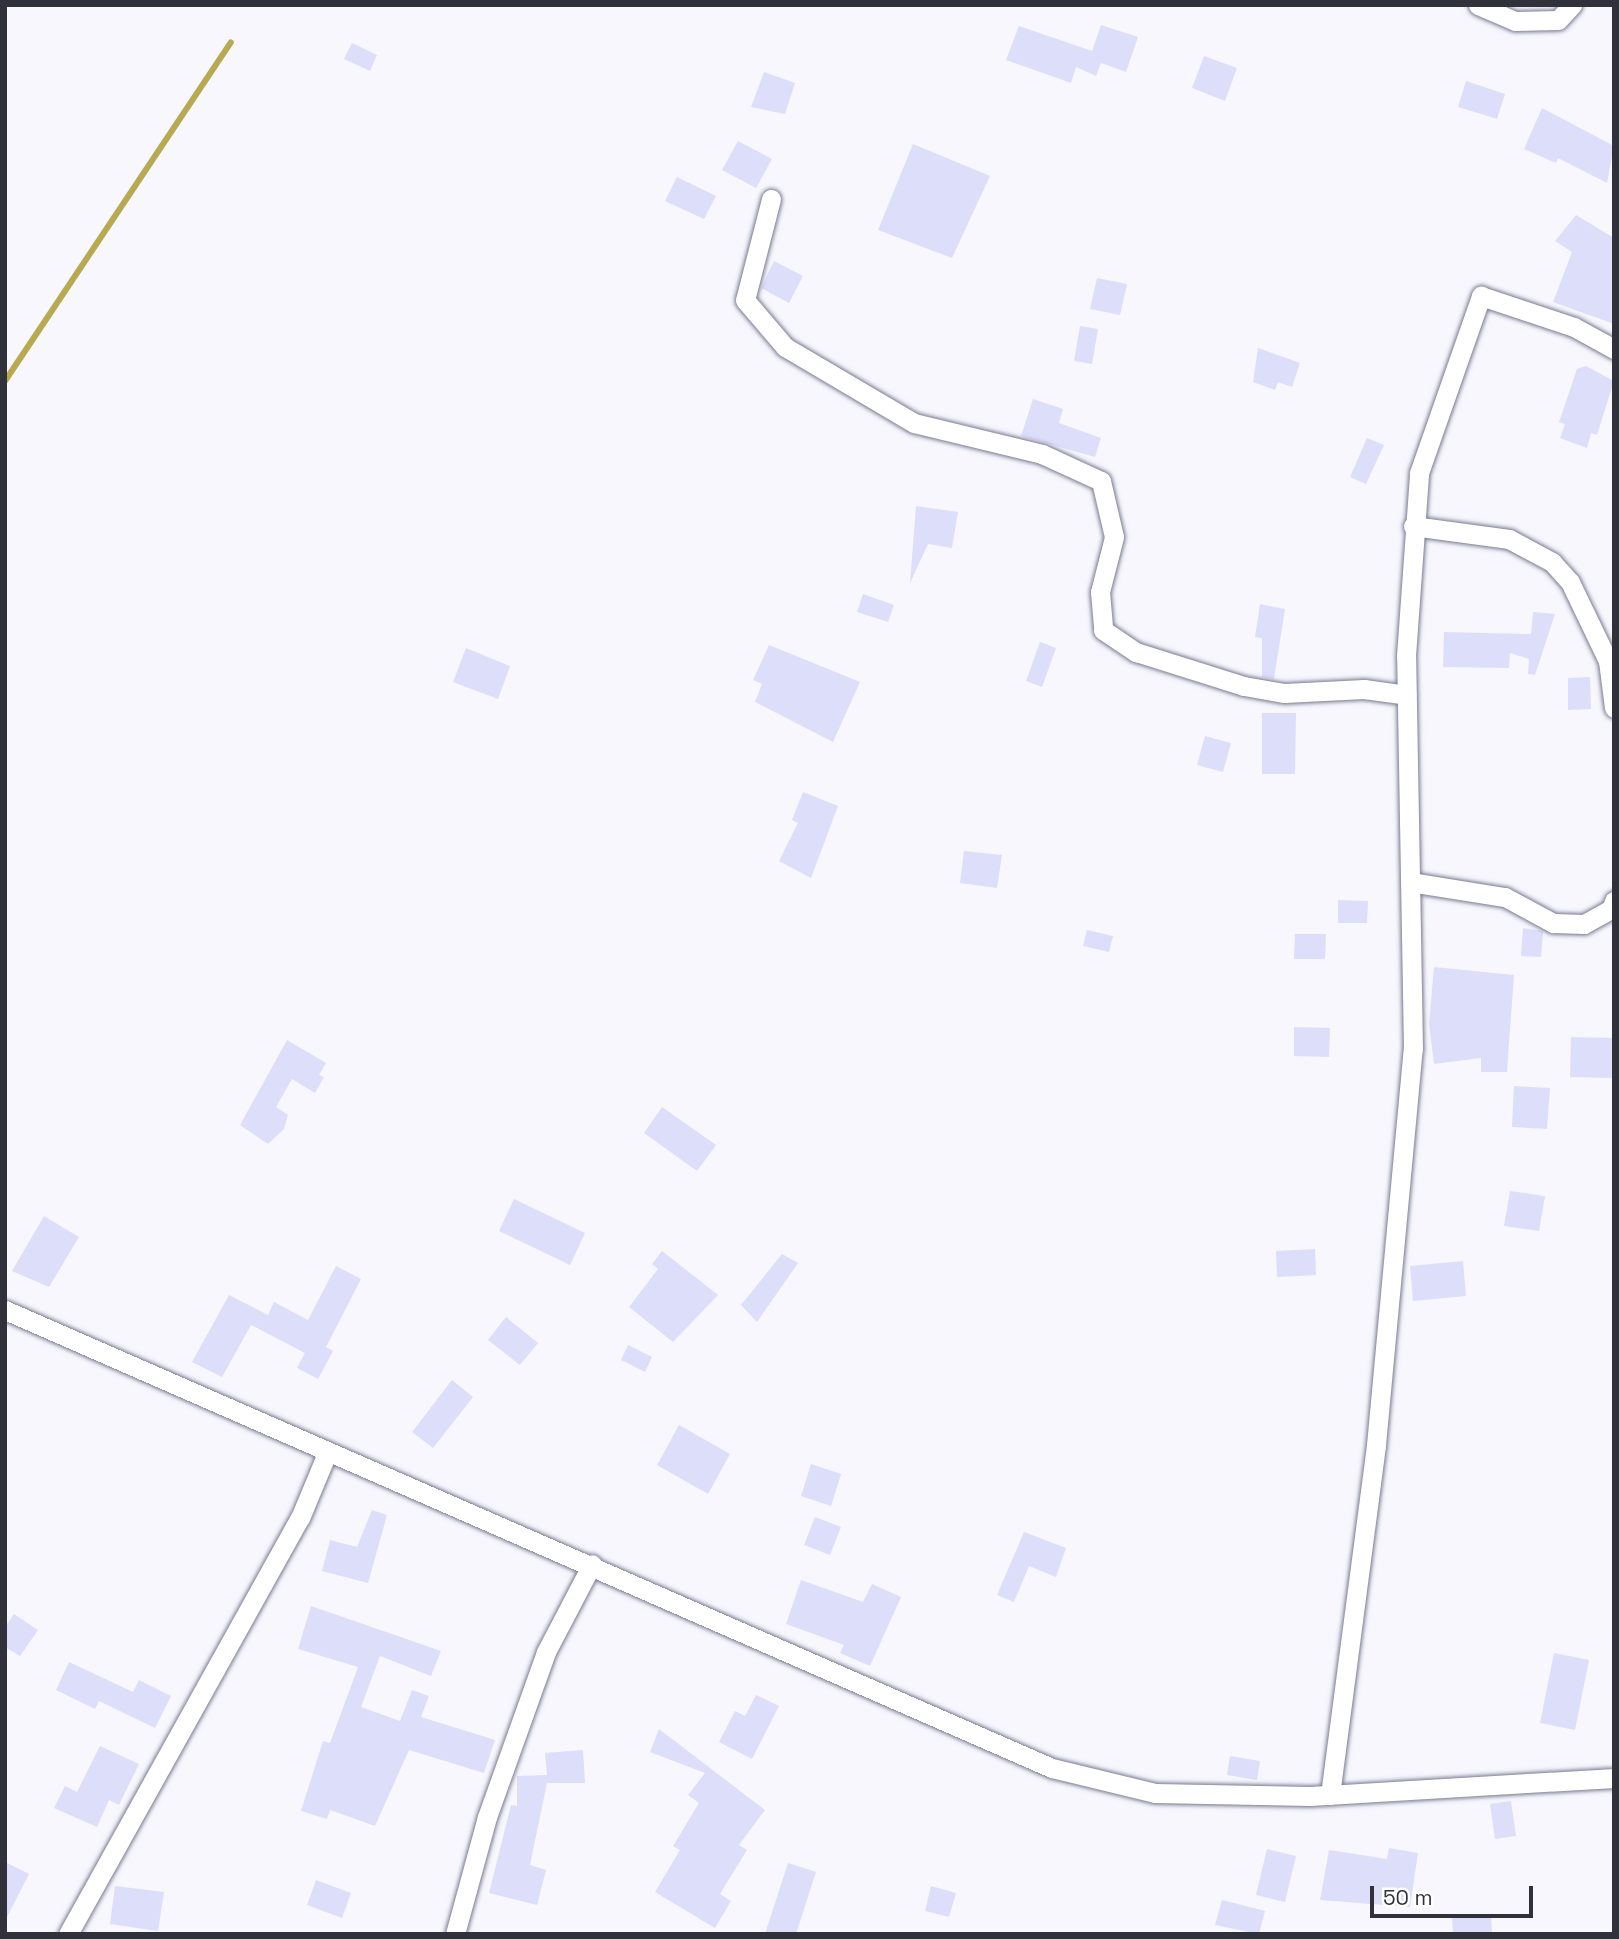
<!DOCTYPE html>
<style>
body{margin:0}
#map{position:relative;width:1619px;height:1939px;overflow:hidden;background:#f7f7fd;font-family:"Space Grotesk",sans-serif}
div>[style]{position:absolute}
.stream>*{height:6px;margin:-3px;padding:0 3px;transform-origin:3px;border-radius:3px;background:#b7aa51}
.building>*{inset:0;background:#dddefa}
.roads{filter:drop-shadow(0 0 2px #797993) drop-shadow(0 0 2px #797993)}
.street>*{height:19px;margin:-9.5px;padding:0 9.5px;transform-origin:9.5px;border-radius:9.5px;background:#fff}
span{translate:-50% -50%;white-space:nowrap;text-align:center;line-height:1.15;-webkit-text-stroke:5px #fff;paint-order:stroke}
.frame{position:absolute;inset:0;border:7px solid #31313c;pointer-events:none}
.scale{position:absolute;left:1370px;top:1886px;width:163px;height:32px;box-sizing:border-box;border:4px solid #31313c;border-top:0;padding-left:9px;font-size:21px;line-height:24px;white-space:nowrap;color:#31313c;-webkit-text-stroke:5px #fff;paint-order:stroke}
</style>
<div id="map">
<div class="stream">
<div style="left:5px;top:381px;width:407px;rotate:-56.3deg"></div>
</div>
<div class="building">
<div style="clip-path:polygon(1101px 25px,1138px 37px,1126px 72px,1101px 63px,1096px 76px,1076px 67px,1071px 83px,1006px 60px,1019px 26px,1092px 51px)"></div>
<div style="clip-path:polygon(352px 43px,377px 55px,370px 71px,344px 59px)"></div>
<div style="clip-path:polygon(1204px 56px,1237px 68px,1225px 101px,1192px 88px)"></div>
<div style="clip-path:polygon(764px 72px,795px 83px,785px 114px,751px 107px)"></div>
<div style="clip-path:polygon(1466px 81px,1505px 94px,1497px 119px,1458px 107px)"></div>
<div style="clip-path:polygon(1542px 108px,1614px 146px,1607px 183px,1558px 158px,1556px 163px,1524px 149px)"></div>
<div style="clip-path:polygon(738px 141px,772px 159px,756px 188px,722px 170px)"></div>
<div style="clip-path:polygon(913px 144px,990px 176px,952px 258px,878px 230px)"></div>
<div style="clip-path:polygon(677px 177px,716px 196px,704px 219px,665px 201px)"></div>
<div style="clip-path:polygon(1576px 215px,1614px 238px,1614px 324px,1553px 302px,1572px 252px,1555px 241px)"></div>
<div style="clip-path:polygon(774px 261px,803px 276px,789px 303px,761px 288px)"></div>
<div style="clip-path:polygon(1097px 278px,1127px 284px,1120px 315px,1090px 309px)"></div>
<div style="clip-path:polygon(1080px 326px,1098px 329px,1092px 364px,1074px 361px)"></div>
<div style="clip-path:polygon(1258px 348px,1300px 363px,1292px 387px,1278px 382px,1275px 390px,1253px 382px)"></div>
<div style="clip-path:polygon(1586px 366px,1614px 381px,1597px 435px,1591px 433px,1587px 448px,1560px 438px,1565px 424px,1559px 422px,1577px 369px)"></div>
<div style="clip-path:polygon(1033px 399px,1063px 409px,1059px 423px,1101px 438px,1095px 457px,1021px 436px)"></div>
<div style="clip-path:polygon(1367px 438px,1384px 445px,1366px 484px,1350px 477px)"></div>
<div style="clip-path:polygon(916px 506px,958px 512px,952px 548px,928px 544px,910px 583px)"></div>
<div style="clip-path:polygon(863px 594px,894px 605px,888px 622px,857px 612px)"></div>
<div style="clip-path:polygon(1260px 604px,1285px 609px,1274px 679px,1262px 677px,1262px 638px,1255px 637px)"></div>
<div style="clip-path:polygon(1533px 612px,1555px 614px,1535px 675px,1528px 674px,1529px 659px,1510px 653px,1509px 668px,1443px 667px,1444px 632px,1531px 634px)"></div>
<div style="clip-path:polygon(1040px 642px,1056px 648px,1042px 687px,1026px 681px)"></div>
<div style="clip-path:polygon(769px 645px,860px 682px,833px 742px,755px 702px,762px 684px,753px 680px)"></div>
<div style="clip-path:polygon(466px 648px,510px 666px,498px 699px,453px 682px)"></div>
<div style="clip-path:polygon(1590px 677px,1591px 709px,1568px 710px,1568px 678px)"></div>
<div style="clip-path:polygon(1262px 713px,1296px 713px,1295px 774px,1262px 774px)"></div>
<div style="clip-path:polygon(1205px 736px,1231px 743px,1223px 772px,1197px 765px)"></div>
<div style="clip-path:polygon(803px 792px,838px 806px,811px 878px,779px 861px,798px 823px,792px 820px)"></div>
<div style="clip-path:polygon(964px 851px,1002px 855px,997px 888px,960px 883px)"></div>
<div style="clip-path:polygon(1338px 900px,1368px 901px,1367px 923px,1338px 923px)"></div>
<div style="clip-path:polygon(1523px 928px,1543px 931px,1541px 957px,1521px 956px)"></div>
<div style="clip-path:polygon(1087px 930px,1113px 936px,1109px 952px,1083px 946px)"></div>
<div style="clip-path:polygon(1295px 934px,1326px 934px,1325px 959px,1294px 959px)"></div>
<div style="clip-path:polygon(1434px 967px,1514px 975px,1507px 1072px,1481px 1072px,1481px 1058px,1434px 1064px,1429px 1024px)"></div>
<div style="clip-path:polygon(1294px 1027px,1330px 1028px,1329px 1057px,1294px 1056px)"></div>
<div style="clip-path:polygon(1571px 1037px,1614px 1038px,1613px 1078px,1570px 1077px)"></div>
<div style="clip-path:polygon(287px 1040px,326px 1063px,319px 1075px,324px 1077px,315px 1093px,292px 1079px,276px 1107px,288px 1115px,284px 1129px,268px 1144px,240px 1125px)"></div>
<div style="clip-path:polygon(1514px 1086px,1550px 1088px,1547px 1129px,1512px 1127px)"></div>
<div style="clip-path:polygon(662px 1107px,716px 1145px,697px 1171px,644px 1133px)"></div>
<div style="clip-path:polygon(1510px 1191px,1545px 1196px,1539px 1231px,1504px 1226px)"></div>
<div style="clip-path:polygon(514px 1199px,585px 1233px,570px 1265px,499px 1231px)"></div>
<div style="clip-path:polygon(44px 1216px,79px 1237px,49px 1287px,12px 1271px)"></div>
<div style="clip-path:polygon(1315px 1249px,1316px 1275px,1277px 1277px,1276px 1251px)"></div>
<div style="clip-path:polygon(662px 1251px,718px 1295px,673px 1342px,629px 1307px,658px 1269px,652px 1264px)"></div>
<div style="clip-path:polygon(782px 1254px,798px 1263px,757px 1322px,741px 1305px)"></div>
<div style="clip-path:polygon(1463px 1261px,1466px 1296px,1413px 1301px,1410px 1266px)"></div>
<div style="clip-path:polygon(336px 1266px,361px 1279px,326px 1347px,333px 1351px,318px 1379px,297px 1368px,305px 1353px,251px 1325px,222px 1377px,192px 1362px,229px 1295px,268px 1315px,274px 1302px,308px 1320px)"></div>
<div style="clip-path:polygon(506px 1317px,538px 1343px,520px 1365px,488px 1340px)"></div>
<div style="clip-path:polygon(628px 1345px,652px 1357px,645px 1372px,621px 1360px)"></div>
<div style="clip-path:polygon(452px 1380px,473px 1397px,433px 1448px,412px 1432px)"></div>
<div style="clip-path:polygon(679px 1425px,730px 1454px,708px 1494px,657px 1465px)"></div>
<div style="clip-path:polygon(811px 1464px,841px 1474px,831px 1506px,801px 1496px)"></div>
<div style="clip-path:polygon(372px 1510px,387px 1515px,368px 1583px,322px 1571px,330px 1540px,357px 1547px)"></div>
<div style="clip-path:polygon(815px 1517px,841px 1527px,830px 1555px,804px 1545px)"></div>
<div style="clip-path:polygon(1024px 1532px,1066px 1548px,1056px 1577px,1029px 1566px,1014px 1602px,997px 1595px)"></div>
<div style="clip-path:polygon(801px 1580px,863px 1602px,872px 1584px,901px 1597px,870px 1666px,840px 1653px,844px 1645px,786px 1624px)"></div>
<div style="clip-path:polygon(311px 1606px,441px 1651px,431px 1676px,380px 1656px,361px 1707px,400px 1721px,412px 1690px,429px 1696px,421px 1717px,495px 1740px,484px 1773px,409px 1750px,375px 1826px,330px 1810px,327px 1819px,301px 1811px,323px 1741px,330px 1743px,358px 1667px,298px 1649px)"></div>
<div style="clip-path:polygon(14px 1614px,38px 1630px,20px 1656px,5px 1647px,5px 1627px)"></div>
<div style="clip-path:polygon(1554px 1653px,1589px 1660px,1575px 1730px,1540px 1723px)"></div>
<div style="clip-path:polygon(69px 1662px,133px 1692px,139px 1680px,171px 1696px,155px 1728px,99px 1701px,95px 1709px,56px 1690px)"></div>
<div style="clip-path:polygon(756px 1695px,779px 1706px,752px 1759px,719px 1742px,735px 1711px,745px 1716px)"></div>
<div style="clip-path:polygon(659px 1729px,765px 1810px,739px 1845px,747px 1850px,720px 1894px,731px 1901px,715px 1928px,655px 1892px,680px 1850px,673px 1846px,699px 1803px,688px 1795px,705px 1773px,650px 1752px)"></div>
<div style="clip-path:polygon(100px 1746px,139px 1764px,119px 1805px,109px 1800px,97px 1827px,54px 1808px,65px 1786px,77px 1792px)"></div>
<div style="clip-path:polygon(583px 1750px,585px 1783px,547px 1783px,530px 1865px,546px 1870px,537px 1905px,489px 1893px,511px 1805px,517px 1806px,517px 1776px,547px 1775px,545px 1753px)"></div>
<div style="clip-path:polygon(1230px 1756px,1260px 1761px,1257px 1780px,1227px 1775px)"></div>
<div style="clip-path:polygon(1511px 1801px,1516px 1836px,1495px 1839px,1490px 1804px)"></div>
<div style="clip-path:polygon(1389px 1848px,1418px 1853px,1410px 1907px,1320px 1900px,1329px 1850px,1387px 1859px)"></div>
<div style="clip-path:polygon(1267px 1849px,1296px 1856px,1285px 1902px,1256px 1895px)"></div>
<div style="clip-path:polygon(5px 1862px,29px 1874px,5px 1921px)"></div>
<div style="clip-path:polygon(788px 1863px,816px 1872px,796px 1934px,765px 1934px)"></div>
<div style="clip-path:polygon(316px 1880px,351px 1893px,342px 1918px,307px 1905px)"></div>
<div style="clip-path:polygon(115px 1886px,164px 1892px,158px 1931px,110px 1924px)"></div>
<div style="clip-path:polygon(931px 1886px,956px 1893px,949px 1917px,925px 1911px)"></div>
<div style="clip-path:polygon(1222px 1900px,1265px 1911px,1259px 1934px,1215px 1925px)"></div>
<div style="clip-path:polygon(1491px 1915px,1492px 1934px,1453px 1934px,1452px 1917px)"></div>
</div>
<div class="roads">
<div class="street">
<div style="left:1478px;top:5px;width:40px;rotate:23.4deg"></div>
<div style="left:1515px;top:21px;width:43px;rotate:-1.3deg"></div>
<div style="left:1558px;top:20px;width:21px;rotate:-47deg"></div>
<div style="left:771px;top:199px;width:104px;rotate:104.4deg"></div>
<div style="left:745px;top:300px;width:62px;rotate:49.6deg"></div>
<div style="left:785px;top:347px;width:150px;rotate:30.5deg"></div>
<div style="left:914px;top:423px;width:132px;rotate:13.6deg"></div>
<div style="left:1042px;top:454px;width:65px;rotate:24.6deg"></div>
<div style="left:1101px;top:481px;width:57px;rotate:76.9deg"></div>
<div style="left:1114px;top:537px;width:57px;rotate:104.3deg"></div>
<div style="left:1100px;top:592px;width:38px;rotate:85deg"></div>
<div style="left:1103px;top:630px;width:40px;rotate:34deg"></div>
<div style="left:1136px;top:652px;width:113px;rotate:17.5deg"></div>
<div style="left:1244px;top:686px;width:41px;rotate:9.9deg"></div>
<div style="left:1284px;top:693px;width:80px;rotate:-2.9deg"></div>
<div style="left:1364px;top:689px;width:43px;rotate:7.9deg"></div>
<div style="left:1413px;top:526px;width:97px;rotate:7.7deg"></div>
<div style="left:1509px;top:539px;width:49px;rotate:28.1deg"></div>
<div style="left:1552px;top:562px;width:27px;rotate:48deg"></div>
<div style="left:1570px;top:582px;width:88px;rotate:64.3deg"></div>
<div style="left:1608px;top:661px;width:47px;rotate:82.7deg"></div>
<div style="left:1410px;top:882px;width:96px;rotate:9deg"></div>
<div style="left:1505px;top:897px;width:55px;rotate:28.4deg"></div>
<div style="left:1553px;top:923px;width:31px;rotate:2deg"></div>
<div style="left:1584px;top:924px;width:31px;rotate:-29deg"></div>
<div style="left:1611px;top:909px;width:9px;rotate:-69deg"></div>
<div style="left:5px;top:1310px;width:1143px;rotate:23.63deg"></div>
<div style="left:1052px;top:1768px;width:106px;rotate:13.6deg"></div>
<div style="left:1155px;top:1793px;width:155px;rotate:1.1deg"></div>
<div style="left:1310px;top:1796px;width:305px;rotate:-3.4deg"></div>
<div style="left:1330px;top:1795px;width:353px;rotate:-82.5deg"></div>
<div style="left:1376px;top:1445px;width:398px;rotate:-84.7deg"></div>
<div style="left:1413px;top:1049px;width:393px;rotate:-91deg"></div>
<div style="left:1406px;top:656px;width:183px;rotate:-85.9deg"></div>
<div style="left:1419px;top:473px;width:188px;rotate:-70.7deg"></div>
<div style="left:1481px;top:296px;width:98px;rotate:18.4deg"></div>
<div style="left:1574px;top:327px;width:46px;rotate:28.8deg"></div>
<div style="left:68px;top:1934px;width:476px;rotate:-60.9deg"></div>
<div style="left:300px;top:1518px;width:70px;rotate:-67.4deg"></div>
<div style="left:455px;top:1934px;width:121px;rotate:-74.7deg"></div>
<div style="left:487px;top:1817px;width:175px;rotate:-70.3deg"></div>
<div style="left:546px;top:1652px;width:99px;rotate:-62.4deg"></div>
</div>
</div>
<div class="frame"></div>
<div class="scale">50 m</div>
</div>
